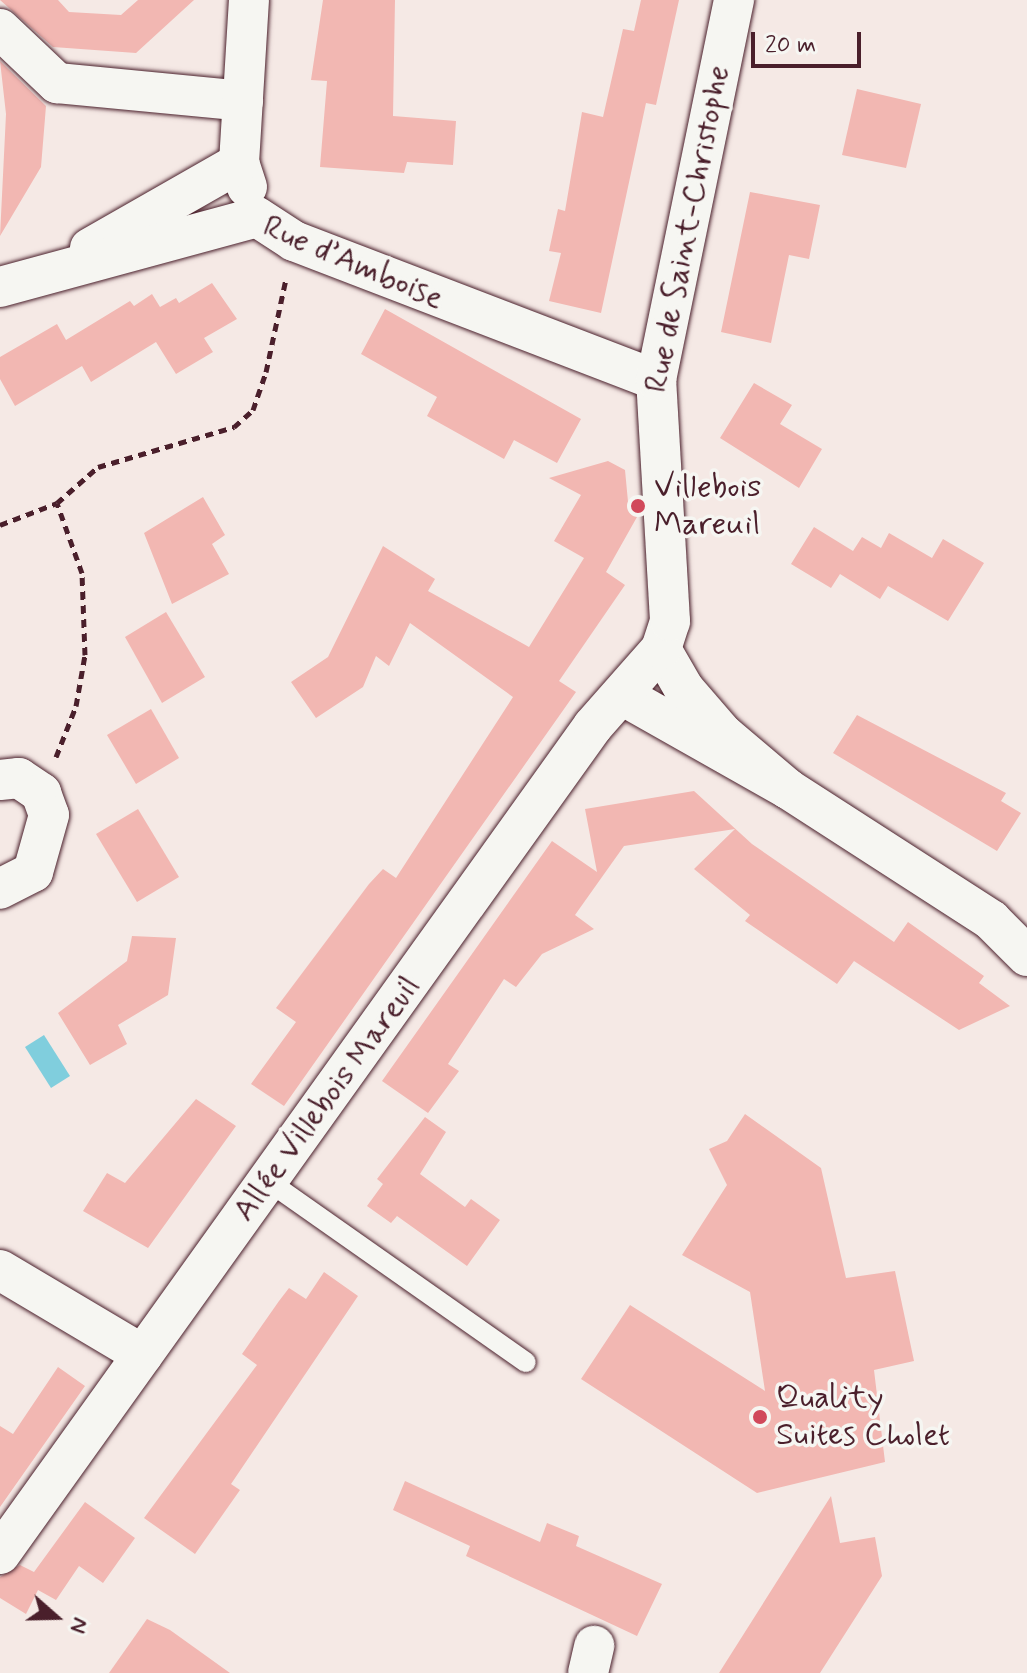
<!DOCTYPE html>
<meta charset="utf-8">
<style>
body{margin:0}
#map{position:relative;width:1027px;height:1673px;overflow:hidden;background:#f5e9e5;font-family:Mynerve,sans-serif}
div>[style]{position:absolute}
.water>*{inset:0;background:#80cedd}
.building>*{inset:0;background:#f2b7b2}
.path>*{height:5px;margin-top:-2.5px;transform-origin:0;background:repeating-linear-gradient(90deg,#4a1f2b 0 8px,transparent 0 14px)}
.roads{filter:drop-shadow(0 0 2px #4a1f2b) drop-shadow(0 0 2px #4a1f2b)}
.lane>*{height:20px;margin:-10px;padding:0 10px;transform-origin:10px;border-radius:10px;background:#f6f6f2}
.street>*{height:40px;margin:-20px;padding:0 20px;transform-origin:20px;border-radius:20px;background:#f6f6f2}
.dots>*{width:22px;height:22px;translate:-50% -50%;box-sizing:border-box;border:4px solid #f6f6f2;border-radius:50%}
span{translate:-50% -50%;white-space:nowrap;text-align:center;line-height:1.15;-webkit-text-stroke:7px #f6f6f2;paint-order:stroke}
.street-label{font-size:32px;color:#4a1f2b}
.poi-label{font-size:32px;color:#4a1f2b}
.left{translate:0 -50%;text-align:left}
.north{position:absolute;left:16px;top:1577px;width:80px;height:80px;-webkit-text-stroke:6px #f6f6f2;paint-order:stroke;rotate:110deg;font-size:22px;font-weight:700;line-height:32px;text-align:center;color:#4a1f2b}
.north::after{content:'';display:block;margin:auto;width:28px;height:36px;background:#4a1f2b;clip-path:polygon(50% 0,100% 100%,50% 72%,0 100%)}
.scale{position:absolute;left:751px;top:32px;width:110px;height:36px;box-sizing:border-box;border:4px solid #4a1f2b;border-top:0;padding-left:10px;font-size:24px;line-height:28px;white-space:nowrap;color:#4a1f2b;-webkit-text-stroke:6px #f6f6f2;paint-order:stroke}
</style>
<div id="map">
<div class="water">
<div style="clip-path:polygon(44px 1035px,70px 1076px,51px 1088px,25px 1047px)"></div>
</div>
<div class="building">
<div style="clip-path:polygon(0 0,58px 0,69px 12px,121px 15px,138px 0,194px 0,136px 53px,53px 47px)"></div>
<div style="clip-path:polygon(323px 0,395px 0,393px 116px,456px 121px,453px 165px,407px 162px,404px 173px,320px 167px,327px 81px,311px 80px)"></div>
<div style="clip-path:polygon(641px 0,679px 0,656px 105px,646px 103px,601px 313px,549px 301px,561px 253px,549px 251px,558px 209px,565px 211px,582px 112px,603px 117px,623px 29px,634px 31px)"></div>
<div style="clip-path:polygon(0 61px,46px 106px,41px 167px,0 236px,6px 114px)"></div>
<div style="clip-path:polygon(857px 89px,921px 104px,906px 168px,842px 155px)"></div>
<div style="clip-path:polygon(750px 192px,820px 205px,809px 259px,789px 255px,771px 343px,721px 332px)"></div>
<div style="clip-path:polygon(212px 283px,237px 319px,204px 338px,213px 352px,176px 374px,156px 342px,91px 382px,82px 366px,15px 406px,0 379px,0 357px,57px 324px,66px 340px,130px 301px,134px 306px,152px 294px,160px 307px,176px 298px,179px 303px)"></div>
<div style="clip-path:polygon(385px 309px,581px 419px,557px 463px,514px 440px,504px 459px,427px 416px,437px 397px,361px 354px)"></div>
<div style="clip-path:polygon(754px 383px,792px 405px,780px 424px,822px 449px,799px 488px,720px 438px)"></div>
<div style="clip-path:polygon(608px 461px,625px 470px,629px 512px,637px 517px,606px 572px,625px 585px,559px 681px,576px 692px,284px 1106px,251px 1084px,296px 1022px,276px 1008px,369px 884px,383px 869px,396px 878px,513px 697px,410px 623px,389px 666px,376px 656px,363px 687px,316px 718px,291px 682px,328px 657px,383px 546px,435px 579px,428px 591px,529px 647px,584px 558px,554px 541px,581px 495px,549px 478px)"></div>
<div style="clip-path:polygon(203px 497px,225px 535px,212px 544px,229px 574px,172px 604px,144px 533px)"></div>
<div style="clip-path:polygon(814px 527px,853px 551px,862px 537px,881px 548px,889px 533px,932px 558px,943px 539px,984px 563px,948px 621px,888px 586px,880px 599px,840px 574px,831px 588px,791px 564px)"></div>
<div style="clip-path:polygon(166px 612px,205px 677px,162px 703px,125px 637px)"></div>
<div style="clip-path:polygon(151px 709px,179px 758px,136px 784px,107px 735px)"></div>
<div style="clip-path:polygon(857px 715px,1006px 793px,1001px 801px,1021px 813px,997px 851px,833px 753px)"></div>
<div style="clip-path:polygon(694px 791px,752px 844px,894px 942px,908px 922px,984px 976px,979px 983px,1010px 1006px,959px 1030px,854px 961px,837px 984px,745px 921px,750px 915px,694px 869px,735px 829px,624px 846px,575px 915px,594px 929px,542px 954px,516px 987px,504px 979px,448px 1064px,459px 1071px,428px 1113px,382px 1081px,552px 841px,597px 872px,585px 809px)"></div>
<div style="clip-path:polygon(138px 809px,179px 877px,137px 902px,96px 834px)"></div>
<div style="clip-path:polygon(132px 936px,176px 938px,168px 995px,118px 1025px,127px 1044px,90px 1065px,58px 1013px,127px 961px)"></div>
<div style="clip-path:polygon(196px 1099px,236px 1126px,148px 1248px,83px 1211px,107px 1173px,125px 1183px)"></div>
<div style="clip-path:polygon(745px 1114px,821px 1168px,846px 1278px,895px 1271px,914px 1361px,874px 1370px,885px 1462px,757px 1493px,581px 1379px,630px 1305px,765px 1391px,750px 1292px,682px 1255px,727px 1185px,709px 1149px,727px 1141px)"></div>
<div style="clip-path:polygon(425px 1117px,446px 1132px,420px 1174px,465px 1207px,471px 1199px,500px 1220px,467px 1266px,397px 1216px,391px 1223px,367px 1206px,383px 1184px,377px 1179px)"></div>
<div style="clip-path:polygon(324px 1272px,358px 1296px,231px 1484px,240px 1490px,195px 1554px,144px 1518px,257px 1365px,242px 1354px,279px 1301px,289px 1288px,306px 1299px)"></div>
<div style="clip-path:polygon(58px 1367px,85px 1386px,0 1507px,0 1426px,13px 1434px)"></div>
<div style="clip-path:polygon(405px 1481px,540px 1542px,547px 1523px,579px 1536px,576px 1546px,662px 1584px,637px 1636px,466px 1556px,470px 1546px,393px 1510px)"></div>
<div style="clip-path:polygon(831px 1496px,840px 1543px,875px 1537px,882px 1576px,820px 1673px,719px 1673px)"></div>
<div style="clip-path:polygon(85px 1502px,135px 1538px,103px 1583px,79px 1566px,56px 1600px,38px 1590px,26px 1614px,0 1598px,0 1577px,20px 1565px,34px 1572px)"></div>
<div style="clip-path:polygon(147px 1619px,170px 1630px,230px 1673px,109px 1673px)"></div>
</div>
<div class="path">
<div style="left:0;top:525px;width:61px;rotate:-21.1deg"></div>
<div style="left:57px;top:503px;width:55px;rotate:-41.3deg"></div>
<div style="left:98px;top:467px;width:142px;rotate:-16.4deg"></div>
<div style="left:234px;top:427px;width:25px;rotate:-42deg"></div>
<div style="left:253px;top:410px;width:40px;rotate:-71.1deg"></div>
<div style="left:266px;top:372px;width:95px;rotate:-77.9deg"></div>
<div style="left:56px;top:757px;width:55px;rotate:-68.6deg"></div>
<div style="left:76px;top:706px;width:52px;rotate:-80deg"></div>
<div style="left:85px;top:655px;width:82px;rotate:-92.1deg"></div>
<div style="left:82px;top:573px;width:74px;rotate:-109.7deg"></div>
</div>
<div class="roads">
<div class="lane">
<div style="left:268px;top:1181px;width:315px;rotate:35.1deg"></div>
</div>
<div class="street">
<div style="left:0;top:29px;width:79px;rotate:43.5deg"></div>
<div style="left:57px;top:83px;width:187px;rotate:5.5deg"></div>
<div style="left:247px;top:187px;width:25px;rotate:-108deg"></div>
<div style="left:239px;top:163px;width:163px;rotate:-86.5deg"></div>
<div style="left:90px;top:248px;width:172px;rotate:-29.7deg"></div>
<div style="left:0;top:287px;width:266px;rotate:-15.2deg"></div>
<div style="left:257px;top:217px;width:44px;rotate:33deg"></div>
<div style="left:294px;top:241px;width:388px;rotate:21deg"></div>
<div style="left:622px;top:695px;width:191px;rotate:29.5deg"></div>
<div style="left:788px;top:789px;width:85px;rotate:-139.8deg"></div>
<div style="left:723px;top:734px;width:60px;rotate:-130.9deg"></div>
<div style="left:684px;top:689px;width:46px;rotate:-119.9deg"></div>
<div style="left:0;top:780px;width:19px;rotate:-6deg"></div>
<div style="left:19px;top:778px;width:27px;rotate:34deg"></div>
<div style="left:41px;top:793px;width:23px;rotate:70deg"></div>
<div style="left:49px;top:815px;width:59px;rotate:105.7deg"></div>
<div style="left:33px;top:872px;width:37px;rotate:153deg"></div>
<div style="left:788px;top:789px;width:242px;rotate:32.8deg"></div>
<div style="left:991px;top:920px;width:51px;rotate:45deg"></div>
<div style="left:0;top:1270px;width:166px;rotate:30.7deg"></div>
<div style="left:0;top:1554px;width:1018px;rotate:-54.39deg"></div>
<div style="left:593px;top:726px;width:103px;rotate:-48.6deg"></div>
<div style="left:661px;top:649px;width:29px;rotate:-72deg"></div>
<div style="left:670px;top:621px;width:241px;rotate:-93.3deg"></div>
<div style="left:656px;top:380px;width:388px;rotate:-78.4deg"></div>
<div style="left:588px;top:1673px;width:28px;rotate:-77deg"></div>
</div>
</div>
<div class="dots">
<div style="left:638px;top:506px;background:#d1495b"></div>
<div style="left:760px;top:1417px;background:#d1495b"></div>
</div>
<div class="street-label">
<span style="left:688px;top:229px;rotate:-79deg">Rue de Saint-Christophe</span>
<span style="left:353px;top:263px;rotate:23deg">Rue d’Amboise</span>
<span style="left:327px;top:1099px;rotate:-54deg">Allée Villebois Mareuil</span>
</div>
<div class="poi-label">
<span class="left" style="left:654px;top:506px">Villebois<br>Mareuil</span>
<span class="left" style="left:776px;top:1417px">Quality<br>Suites Cholet</span>
</div>
<div class="north">N</div>
<div class="scale">20 m</div>
</div>
